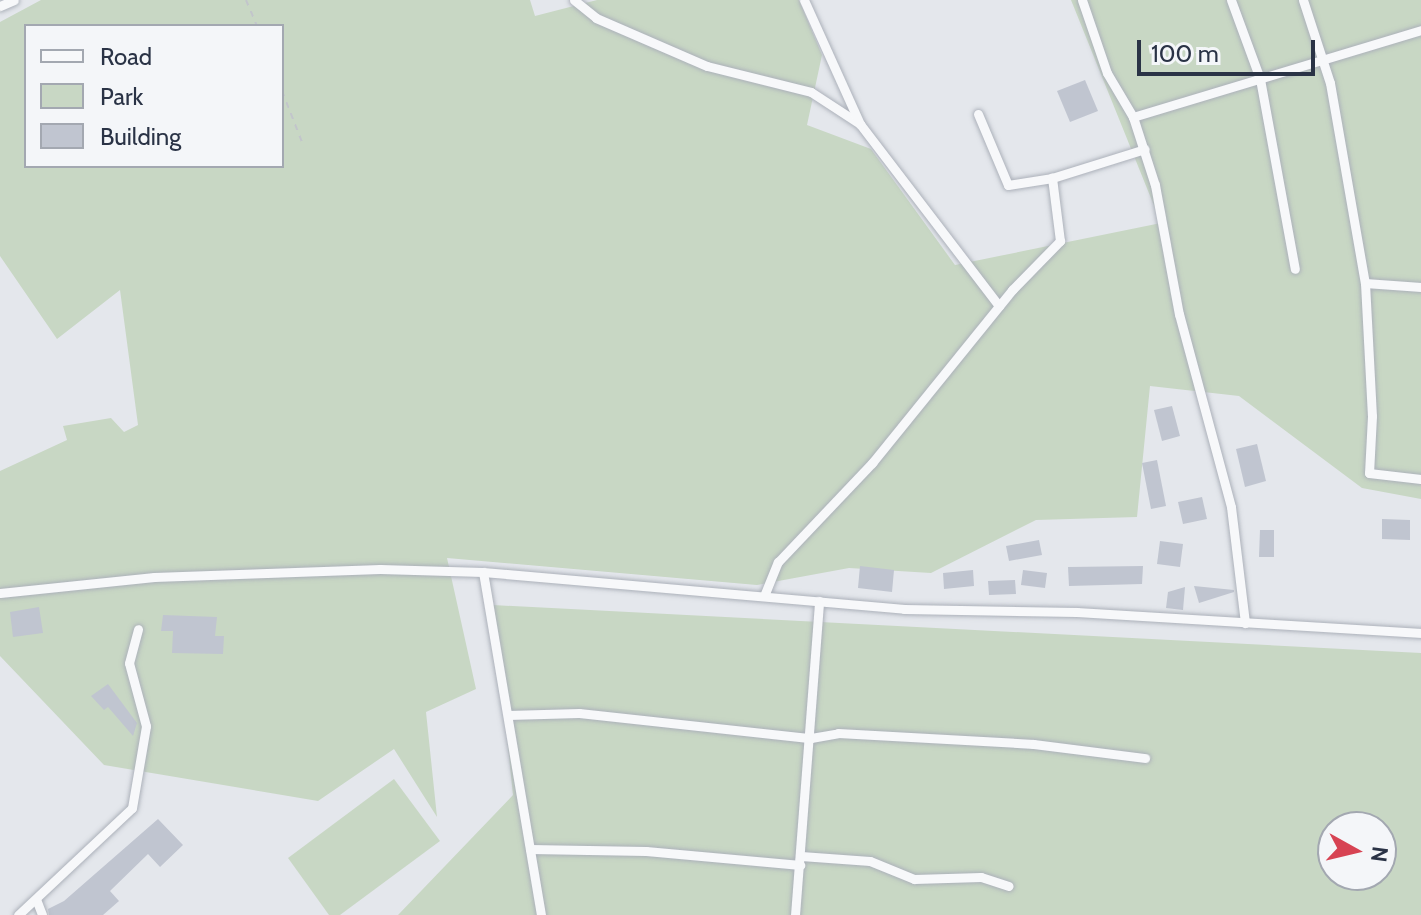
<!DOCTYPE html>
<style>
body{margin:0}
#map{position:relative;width:1421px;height:915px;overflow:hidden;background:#e4e7ec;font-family:Cabin,sans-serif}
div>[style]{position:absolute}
.green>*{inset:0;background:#c8d7c4}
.building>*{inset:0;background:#c0c5d0}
.path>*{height:2px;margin-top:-1px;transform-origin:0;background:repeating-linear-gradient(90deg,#c2c5cb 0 6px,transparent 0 12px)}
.roads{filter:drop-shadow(0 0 2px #acb1ba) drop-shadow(0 0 2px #acb1ba)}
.street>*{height:9px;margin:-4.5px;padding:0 4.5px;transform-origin:4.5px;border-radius:4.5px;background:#f7f8fa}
span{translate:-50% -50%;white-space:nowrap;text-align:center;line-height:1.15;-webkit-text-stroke:6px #f4f6f9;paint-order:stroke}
.legend{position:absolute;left:24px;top:24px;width:260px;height:144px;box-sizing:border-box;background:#f4f6f9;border:2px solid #a3a8b1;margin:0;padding:10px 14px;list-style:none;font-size:24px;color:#2a3346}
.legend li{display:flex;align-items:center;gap:16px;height:40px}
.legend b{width:40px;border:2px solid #a3a8b1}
.north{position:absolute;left:1317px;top:811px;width:80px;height:80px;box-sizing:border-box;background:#f4f6f9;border:2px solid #a3a8b1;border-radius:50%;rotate:98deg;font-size:22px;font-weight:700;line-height:32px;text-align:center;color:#2a3346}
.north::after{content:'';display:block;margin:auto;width:28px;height:36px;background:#d74353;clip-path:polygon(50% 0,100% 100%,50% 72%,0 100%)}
.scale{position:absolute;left:1137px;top:40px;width:178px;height:36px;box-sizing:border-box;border:4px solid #2a3346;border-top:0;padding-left:10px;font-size:24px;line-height:28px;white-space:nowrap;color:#2a3346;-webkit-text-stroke:6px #f4f6f9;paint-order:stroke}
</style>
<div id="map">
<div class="green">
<div style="clip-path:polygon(evenodd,41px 0,530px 0,535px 16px,597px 0,799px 0,822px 55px,807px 125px,871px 149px,955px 265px,1161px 223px,1071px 0,1421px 0,1421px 499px,1362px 488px,1239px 396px,1150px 386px,1137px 517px,1036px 520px,931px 573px,849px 568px,757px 585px,447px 558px,476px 689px,426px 712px,437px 817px,394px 749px,318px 801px,104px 765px,0 656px,0 471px,67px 440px,63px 426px,111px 418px,124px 432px,138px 425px,120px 290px,57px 339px,0 256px,0 22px,41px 0,26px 26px,282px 26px,282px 166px,26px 166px,26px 26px)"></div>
<div style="clip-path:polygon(evenodd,493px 605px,1421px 653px,1421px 915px,398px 915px,513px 795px,493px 605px,1333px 827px,1381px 827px,1381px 875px,1333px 875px,1333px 827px)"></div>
<div style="clip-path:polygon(394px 779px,440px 841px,340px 915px,329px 915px,288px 858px)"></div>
</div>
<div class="building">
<div style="clip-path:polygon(1085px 80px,1098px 111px,1070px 122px,1057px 91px)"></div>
<div style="clip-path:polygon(1172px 406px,1180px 436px,1162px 441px,1154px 410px)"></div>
<div style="clip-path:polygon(1257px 444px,1266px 481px,1245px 487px,1236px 449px)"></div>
<div style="clip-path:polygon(1157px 460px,1166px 506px,1151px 509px,1142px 463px)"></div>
<div style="clip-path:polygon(1202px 497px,1207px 519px,1183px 524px,1178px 502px)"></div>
<div style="clip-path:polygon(1382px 519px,1410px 520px,1410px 540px,1382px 539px)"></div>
<div style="clip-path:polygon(1260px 530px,1274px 530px,1274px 557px,1259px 557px)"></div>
<div style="clip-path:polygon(1039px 540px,1042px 555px,1009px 561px,1006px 546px)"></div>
<div style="clip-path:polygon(1160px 541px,1183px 544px,1180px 567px,1157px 564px)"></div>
<div style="clip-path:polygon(860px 566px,894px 570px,892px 592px,858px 588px)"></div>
<div style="clip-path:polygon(1143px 566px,1142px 584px,1069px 586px,1068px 567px)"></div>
<div style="clip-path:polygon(973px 570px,974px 586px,944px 589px,943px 573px)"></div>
<div style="clip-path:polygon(1023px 570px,1047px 573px,1045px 588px,1021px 585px)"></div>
<div style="clip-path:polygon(1015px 580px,1016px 594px,989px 595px,988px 581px)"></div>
<div style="clip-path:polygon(1194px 586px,1234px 590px,1234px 592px,1199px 603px)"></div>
<div style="clip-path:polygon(1185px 587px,1183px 610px,1166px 608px,1168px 592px)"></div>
<div style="clip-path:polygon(39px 607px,43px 633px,13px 637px,10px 612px)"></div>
<div style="clip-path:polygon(163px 615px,217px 617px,215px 636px,224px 636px,223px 654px,172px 653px,173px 631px,161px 631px)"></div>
<div style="clip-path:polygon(108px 684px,137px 723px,133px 736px,108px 707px,104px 710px,91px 696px)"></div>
<div style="clip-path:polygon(158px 819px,183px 845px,160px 867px,148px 854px,110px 891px,119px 901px,103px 915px,49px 915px,48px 909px,64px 901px)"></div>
</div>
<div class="path">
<div style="left:246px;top:0;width:28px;rotate:67deg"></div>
<div style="left:282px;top:91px;width:60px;rotate:68.6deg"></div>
</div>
<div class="roads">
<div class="street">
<div style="left:574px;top:0;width:28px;rotate:39deg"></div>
<div style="left:596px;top:18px;width:121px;rotate:23.4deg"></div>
<div style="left:707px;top:66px;width:107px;rotate:14deg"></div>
<div style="left:811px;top:92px;width:59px;rotate:33.1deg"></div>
<div style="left:860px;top:124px;width:229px;rotate:52.6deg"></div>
<div style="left:804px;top:0;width:136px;rotate:65.7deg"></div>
<div style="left:1082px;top:0;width:77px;rotate:71.1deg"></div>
<div style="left:1107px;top:73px;width:51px;rotate:59.4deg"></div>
<div style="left:1133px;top:117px;width:71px;rotate:72.1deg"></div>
<div style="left:1155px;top:185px;width:131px;rotate:79.5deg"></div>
<div style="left:1179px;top:314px;width:200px;rotate:74.9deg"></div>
<div style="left:1231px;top:507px;width:117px;rotate:83.1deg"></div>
<div style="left:1231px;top:0;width:84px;rotate:69.8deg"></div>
<div style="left:1260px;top:79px;width:193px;rotate:79.6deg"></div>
<div style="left:1303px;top:0;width:87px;rotate:72deg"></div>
<div style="left:1330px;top:83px;width:203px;rotate:80.1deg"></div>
<div style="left:1365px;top:283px;width:133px;rotate:87deg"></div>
<div style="left:1372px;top:416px;width:57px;rotate:93deg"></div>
<div style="left:1369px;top:473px;width:52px;rotate:6.6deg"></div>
<div style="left:0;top:6px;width:15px;rotate:-23deg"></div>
<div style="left:978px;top:114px;width:77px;rotate:67.1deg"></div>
<div style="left:1008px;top:185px;width:45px;rotate:-9deg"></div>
<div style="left:1133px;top:117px;width:301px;rotate:-16.8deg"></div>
<div style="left:1365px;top:283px;width:56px;rotate:4.1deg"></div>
<div style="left:483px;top:572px;width:348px;rotate:80.4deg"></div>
<div style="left:0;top:593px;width:155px;rotate:-5.9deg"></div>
<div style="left:154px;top:577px;width:226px;rotate:-2deg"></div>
<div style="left:380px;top:569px;width:103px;rotate:1.7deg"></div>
<div style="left:483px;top:572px;width:423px;rotate:5deg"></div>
<div style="left:904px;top:609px;width:173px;rotate:1deg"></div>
<div style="left:1077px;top:612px;width:345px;rotate:3.5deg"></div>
<div style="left:764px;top:596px;width:37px;rotate:-68deg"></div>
<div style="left:778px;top:562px;width:137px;rotate:-46.5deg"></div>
<div style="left:872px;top:463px;width:223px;rotate:-51deg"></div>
<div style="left:1012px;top:290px;width:69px;rotate:-45.6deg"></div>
<div style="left:1060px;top:241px;width:64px;rotate:-97.2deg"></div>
<div style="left:1052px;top:178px;width:97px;rotate:-17.3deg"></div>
<div style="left:508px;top:715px;width:71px;rotate:-1.6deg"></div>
<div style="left:579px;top:713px;width:233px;rotate:6.2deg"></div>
<div style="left:811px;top:738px;width:27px;rotate:-10deg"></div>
<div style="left:838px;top:733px;width:196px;rotate:3.2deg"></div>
<div style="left:1034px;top:744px;width:112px;rotate:7.2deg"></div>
<div style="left:530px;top:849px;width:116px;rotate:1deg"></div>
<div style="left:646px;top:851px;width:155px;rotate:5.2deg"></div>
<div style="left:801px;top:856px;width:69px;rotate:4.1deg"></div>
<div style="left:870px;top:861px;width:48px;rotate:22.2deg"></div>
<div style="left:914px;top:879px;width:67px;rotate:-1.7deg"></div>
<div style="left:981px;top:877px;width:29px;rotate:18deg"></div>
<div style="left:36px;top:899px;width:17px;rotate:69deg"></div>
<div style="left:18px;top:915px;width:156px;rotate:-43.2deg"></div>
<div style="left:132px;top:808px;width:83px;rotate:-80.3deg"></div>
<div style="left:146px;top:726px;width:65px;rotate:-105.1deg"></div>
<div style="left:129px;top:663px;width:35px;rotate:-75deg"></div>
<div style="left:795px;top:915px;width:315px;rotate:-85.6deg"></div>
</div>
</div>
<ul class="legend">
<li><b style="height:10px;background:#f7f8fa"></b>Road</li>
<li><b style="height:22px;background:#c8d7c4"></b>Park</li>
<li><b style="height:22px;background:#c0c5d0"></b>Building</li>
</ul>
<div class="north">N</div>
<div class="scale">100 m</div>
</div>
